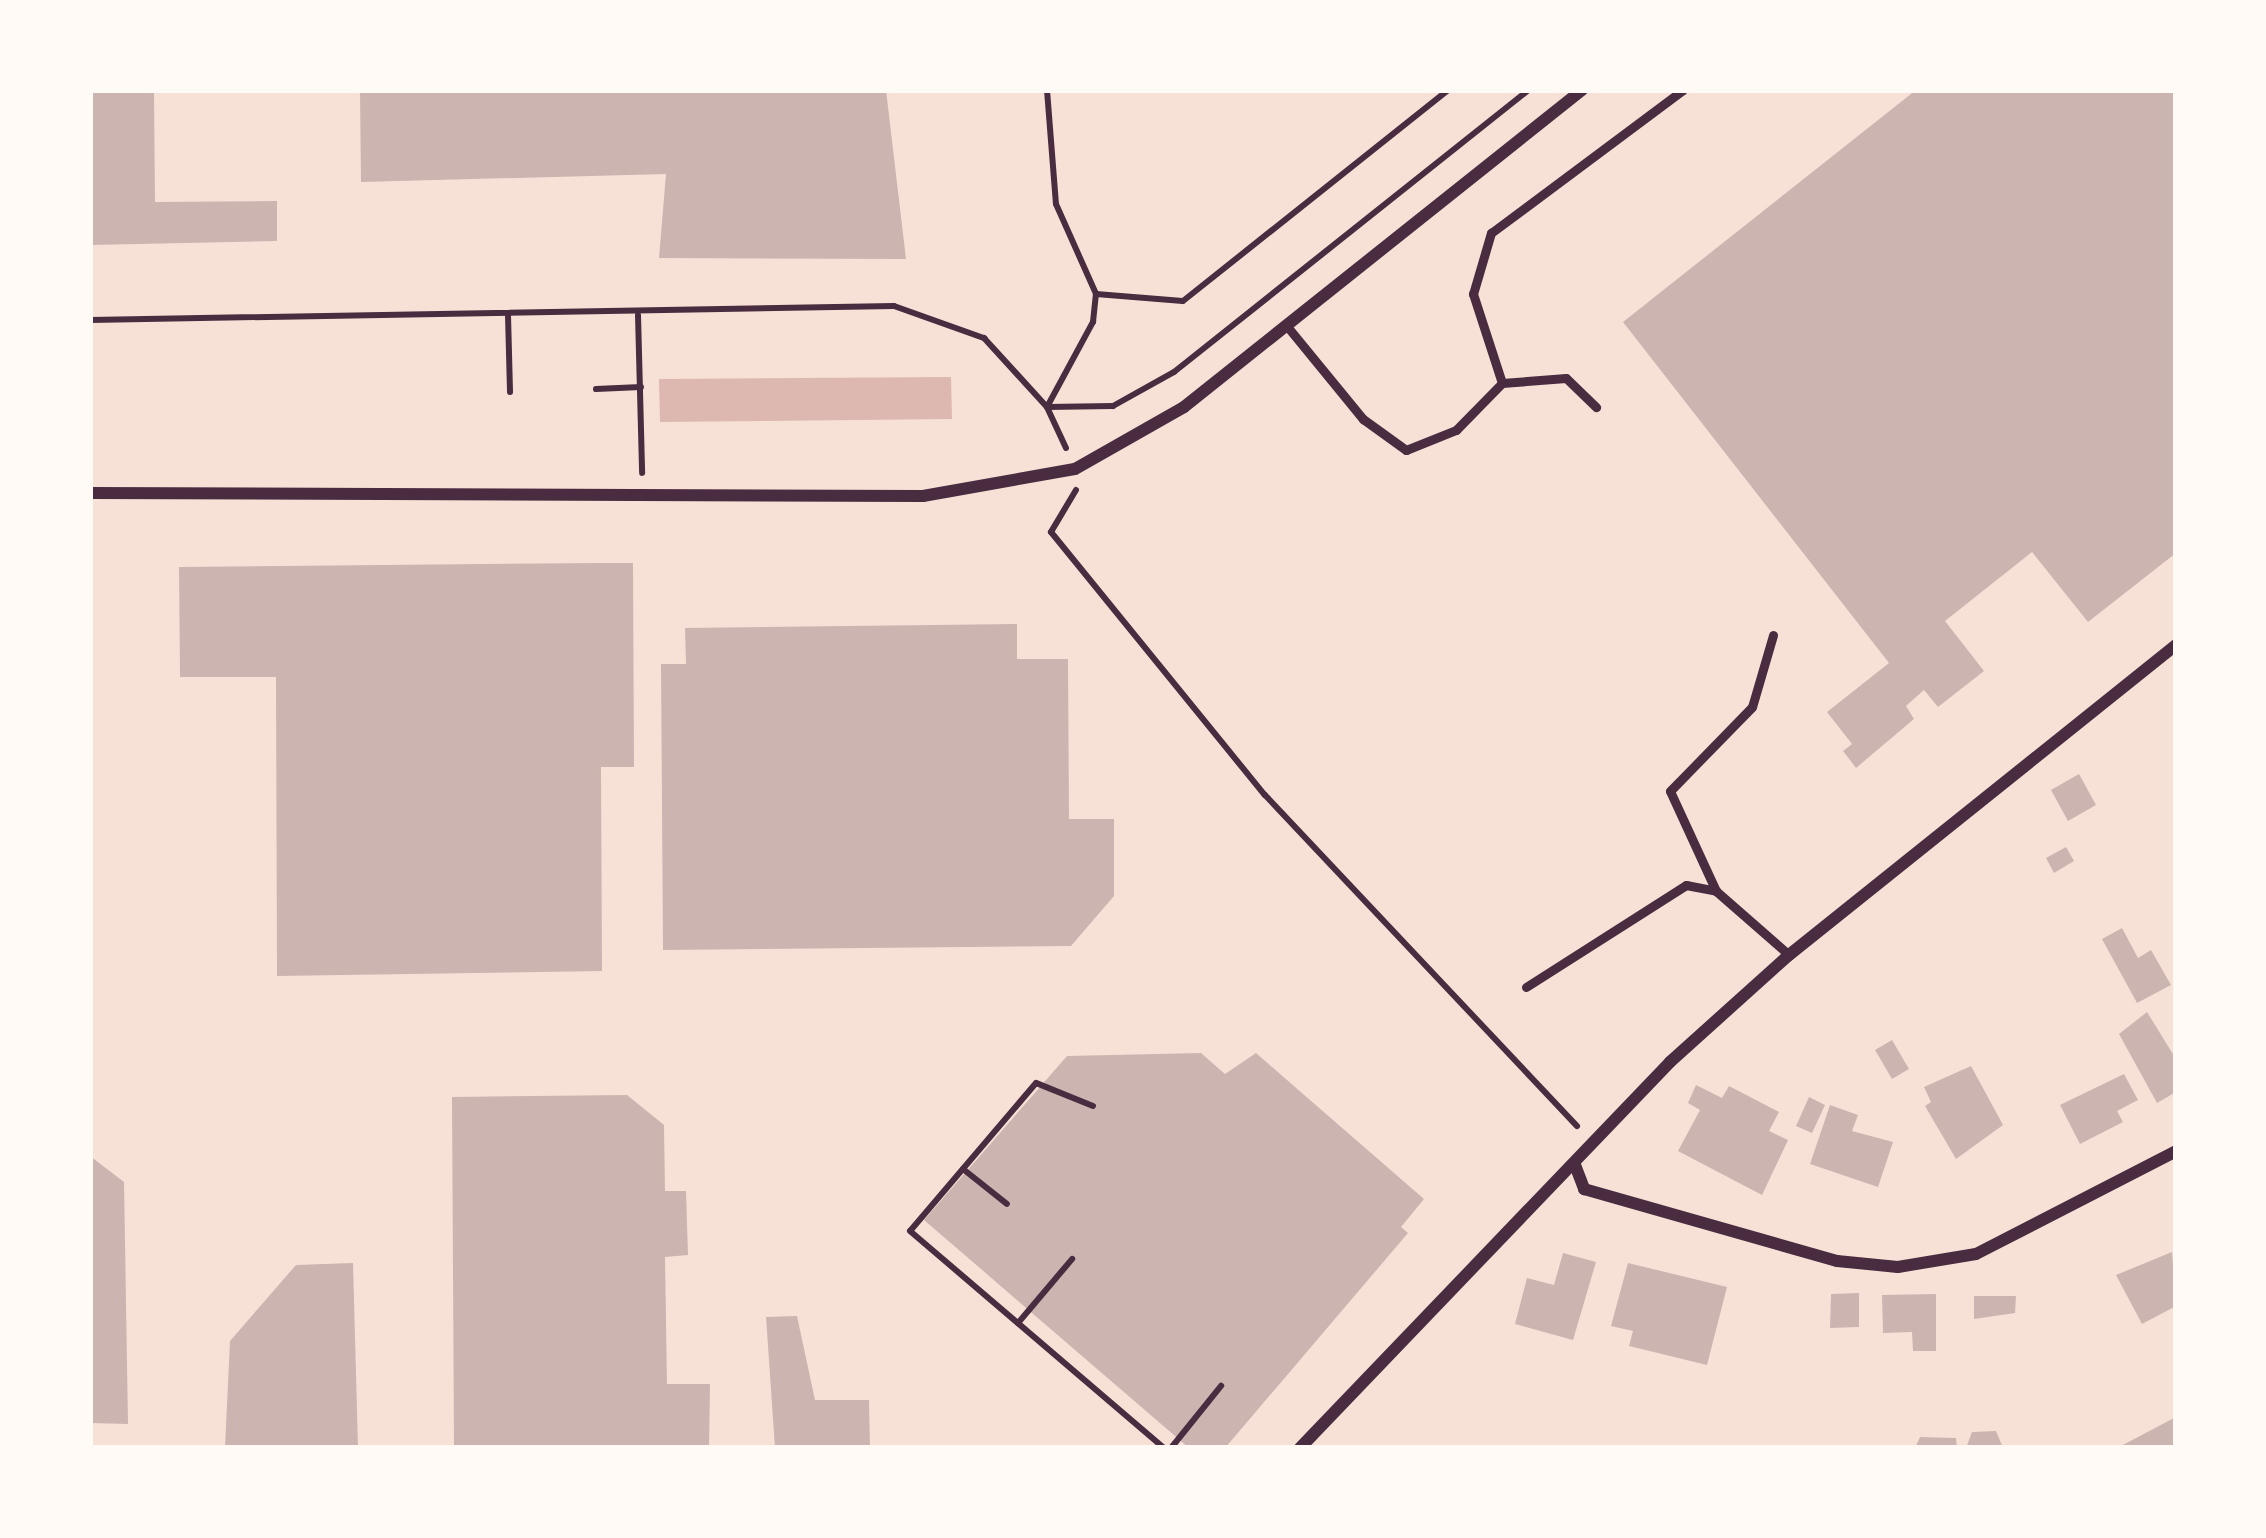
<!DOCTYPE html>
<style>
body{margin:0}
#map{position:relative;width:2266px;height:1538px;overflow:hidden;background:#f7e1d7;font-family:"Exo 2",sans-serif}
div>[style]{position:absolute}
.water>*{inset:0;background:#dcb8b0}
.building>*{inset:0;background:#ccb4b1}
.path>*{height:6px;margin:-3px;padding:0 3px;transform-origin:3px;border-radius:3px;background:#4a2c40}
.service>*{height:9px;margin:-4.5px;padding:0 4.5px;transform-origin:4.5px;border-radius:4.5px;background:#4a2c40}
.minor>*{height:12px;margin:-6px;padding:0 6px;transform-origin:6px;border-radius:6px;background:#4a2c40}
span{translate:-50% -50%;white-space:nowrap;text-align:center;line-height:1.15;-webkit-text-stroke:9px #fffaf5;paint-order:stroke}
.frame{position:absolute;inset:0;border:93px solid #fffaf5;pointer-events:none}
</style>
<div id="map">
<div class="water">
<div style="clip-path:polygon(951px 377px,952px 419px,660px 422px,659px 379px)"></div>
</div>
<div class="building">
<div style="clip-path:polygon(90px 90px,154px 90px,155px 202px,277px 201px,277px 241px,90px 245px)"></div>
<div style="clip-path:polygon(360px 90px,886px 90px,906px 259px,659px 258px,666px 174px,361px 182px)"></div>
<div style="clip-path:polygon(1916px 90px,2176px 90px,2176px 553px,2088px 622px,2032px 552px,1945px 621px,1984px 671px,1938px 707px,1924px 690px,1906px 706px,1914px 719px,1856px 768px,1843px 751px,1852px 744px,1827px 712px,1889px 663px,1623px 322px)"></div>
<div style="clip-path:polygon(599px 563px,633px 563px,634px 767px,601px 767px,602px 971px,277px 976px,276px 677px,180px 677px,179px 567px)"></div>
<div style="clip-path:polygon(1017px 624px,1017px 659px,1068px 659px,1069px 819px,1114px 819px,1114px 896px,1071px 946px,663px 950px,661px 664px,686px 664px,685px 628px)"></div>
<div style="clip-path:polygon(2079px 774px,2096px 805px,2068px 821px,2051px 790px)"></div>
<div style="clip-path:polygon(2066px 847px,2074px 861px,2054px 873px,2046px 858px)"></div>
<div style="clip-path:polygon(2122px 928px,2138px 958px,2151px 950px,2171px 985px,2137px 1003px,2102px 939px)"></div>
<div style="clip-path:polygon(2147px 1012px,2176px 1059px,2176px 1092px,2157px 1103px,2119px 1034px)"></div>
<div style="clip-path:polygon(1892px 1040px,1909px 1069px,1892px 1079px,1875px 1050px)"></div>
<div style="clip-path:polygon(1201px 1053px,1225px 1074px,1256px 1053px,1424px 1199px,1401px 1227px,1408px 1233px,1225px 1448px,1189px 1448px,924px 1220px,1067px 1056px)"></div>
<div style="clip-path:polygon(1971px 1066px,2003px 1125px,1956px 1159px,1925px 1106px,1931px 1102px,1924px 1087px)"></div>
<div style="clip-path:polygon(2124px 1074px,2138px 1100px,2117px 1111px,2123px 1122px,2080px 1144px,2060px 1105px)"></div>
<div style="clip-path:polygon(1696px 1085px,1722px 1098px,1729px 1086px,1779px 1112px,1769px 1131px,1788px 1140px,1762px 1195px,1678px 1151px,1700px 1110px,1688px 1103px)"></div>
<div style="clip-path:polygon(627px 1095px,664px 1125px,665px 1191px,686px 1191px,688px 1255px,665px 1257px,667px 1384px,710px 1384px,709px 1448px,454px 1448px,452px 1097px)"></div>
<div style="clip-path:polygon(1809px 1097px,1825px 1105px,1812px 1133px,1796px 1126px)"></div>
<div style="clip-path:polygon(1830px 1105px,1858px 1115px,1852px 1131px,1893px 1142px,1878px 1187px,1810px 1164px)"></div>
<div style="clip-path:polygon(90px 1156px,124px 1182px,128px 1424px,90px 1423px)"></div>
<div style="clip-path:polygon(2172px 1252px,2176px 1306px,2142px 1324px,2116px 1275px)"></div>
<div style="clip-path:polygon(1563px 1253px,1596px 1262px,1573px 1340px,1515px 1324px,1527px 1278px,1554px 1285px)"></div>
<div style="clip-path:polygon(353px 1263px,358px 1448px,225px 1448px,230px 1341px,296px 1265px)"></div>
<div style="clip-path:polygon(1628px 1263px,1727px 1287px,1707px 1365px,1629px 1346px,1633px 1331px,1611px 1326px)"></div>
<div style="clip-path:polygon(1859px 1293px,1859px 1327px,1830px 1328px,1831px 1294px)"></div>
<div style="clip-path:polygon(1936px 1294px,1936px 1351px,1913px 1351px,1912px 1332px,1883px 1333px,1882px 1295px)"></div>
<div style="clip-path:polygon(1974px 1296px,2016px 1296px,2015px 1313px,1974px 1319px)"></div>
<div style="clip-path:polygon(797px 1316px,815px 1400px,869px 1400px,870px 1448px,775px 1448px,766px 1317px)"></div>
<div style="clip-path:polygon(2176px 1417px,2176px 1448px,2117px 1448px)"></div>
<div style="clip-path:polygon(1996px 1431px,2003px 1448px,1966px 1448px,1972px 1432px)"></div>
<div style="clip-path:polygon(1920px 1437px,1956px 1438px,1957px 1448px,1915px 1448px)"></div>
</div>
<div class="path">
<div style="left:1047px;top:90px;width:114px;rotate:85.5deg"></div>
<div style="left:1056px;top:204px;width:98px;rotate:66deg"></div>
<div style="left:1096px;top:294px;width:87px;rotate:4.6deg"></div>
<div style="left:1183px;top:301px;width:339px;rotate:-38.5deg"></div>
<div style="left:508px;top:315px;width:77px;rotate:88.5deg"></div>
<div style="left:638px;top:315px;width:158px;rotate:88.5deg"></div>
<div style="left:90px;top:320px;width:804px;rotate:-1deg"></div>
<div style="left:894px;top:306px;width:96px;rotate:19.6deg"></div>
<div style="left:984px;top:338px;width:93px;rotate:47.6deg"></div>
<div style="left:1047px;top:407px;width:66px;rotate:-0.9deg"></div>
<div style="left:1113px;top:406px;width:70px;rotate:-29.1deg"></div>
<div style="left:1174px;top:372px;width:453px;rotate:-38.5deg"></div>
<div style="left:596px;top:389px;width:45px;rotate:-2.5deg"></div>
<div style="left:1066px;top:448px;width:45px;rotate:-114.9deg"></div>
<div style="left:1047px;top:407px;width:97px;rotate:-61.6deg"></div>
<div style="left:1093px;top:322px;width:28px;rotate:-84deg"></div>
<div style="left:1076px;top:490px;width:49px;rotate:120.8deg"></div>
<div style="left:1051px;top:532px;width:339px;rotate:50.9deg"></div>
<div style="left:1265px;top:795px;width:455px;rotate:46.7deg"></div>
<div style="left:1093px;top:1106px;width:61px;rotate:-158deg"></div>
<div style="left:1036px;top:1083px;width:194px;rotate:130.4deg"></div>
<div style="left:910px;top:1231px;width:334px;rotate:40.5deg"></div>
<div style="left:963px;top:1169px;width:56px;rotate:38.5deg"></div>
<div style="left:1018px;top:1323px;width:84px;rotate:-49.8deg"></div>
<div style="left:1171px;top:1448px;width:80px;rotate:-51.1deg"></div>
</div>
<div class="service">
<div style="left:1286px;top:325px;width:122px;rotate:50.7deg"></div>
<div style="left:1363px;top:419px;width:53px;rotate:35.8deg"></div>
<div style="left:1406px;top:450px;width:54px;rotate:-21.8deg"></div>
<div style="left:1456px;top:430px;width:66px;rotate:-45.6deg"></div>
<div style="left:1502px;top:383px;width:64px;rotate:-4.5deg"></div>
<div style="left:1566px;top:378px;width:42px;rotate:44deg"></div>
<div style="left:1502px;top:383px;width:94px;rotate:-108deg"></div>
<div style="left:1473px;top:294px;width:64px;rotate:-73.6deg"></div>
<div style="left:1491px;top:233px;width:239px;rotate:-36.7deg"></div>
<div style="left:1716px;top:891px;width:110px;rotate:-114.7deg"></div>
<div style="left:1670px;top:791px;width:117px;rotate:-45.7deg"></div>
<div style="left:1752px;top:707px;width:75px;rotate:-73.7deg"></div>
<div style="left:1526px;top:987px;width:190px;rotate:-32.5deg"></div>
<div style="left:1686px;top:885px;width:31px;rotate:11deg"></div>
<div style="left:1716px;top:891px;width:97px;rotate:41.2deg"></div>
</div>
<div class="minor">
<div style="left:90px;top:493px;width:833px;rotate:0.21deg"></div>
<div style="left:923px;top:496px;width:154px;rotate:-10.1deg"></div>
<div style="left:1075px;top:469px;width:125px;rotate:-29.6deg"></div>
<div style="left:1184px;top:407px;width:509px;rotate:-38.54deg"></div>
<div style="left:1575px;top:1165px;width:26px;rotate:69deg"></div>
<div style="left:1584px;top:1189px;width:263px;rotate:15.9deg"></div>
<div style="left:1837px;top:1261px;width:61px;rotate:5.6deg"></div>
<div style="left:1898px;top:1267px;width:79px;rotate:-9.5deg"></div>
<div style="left:1976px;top:1254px;width:225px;rotate:-27.2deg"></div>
<div style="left:1300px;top:1448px;width:535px;rotate:-46.21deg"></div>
<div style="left:1670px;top:1062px;width:160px;rotate:-42deg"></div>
<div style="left:1789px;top:955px;width:496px;rotate:-38.7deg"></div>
</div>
<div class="frame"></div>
</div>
